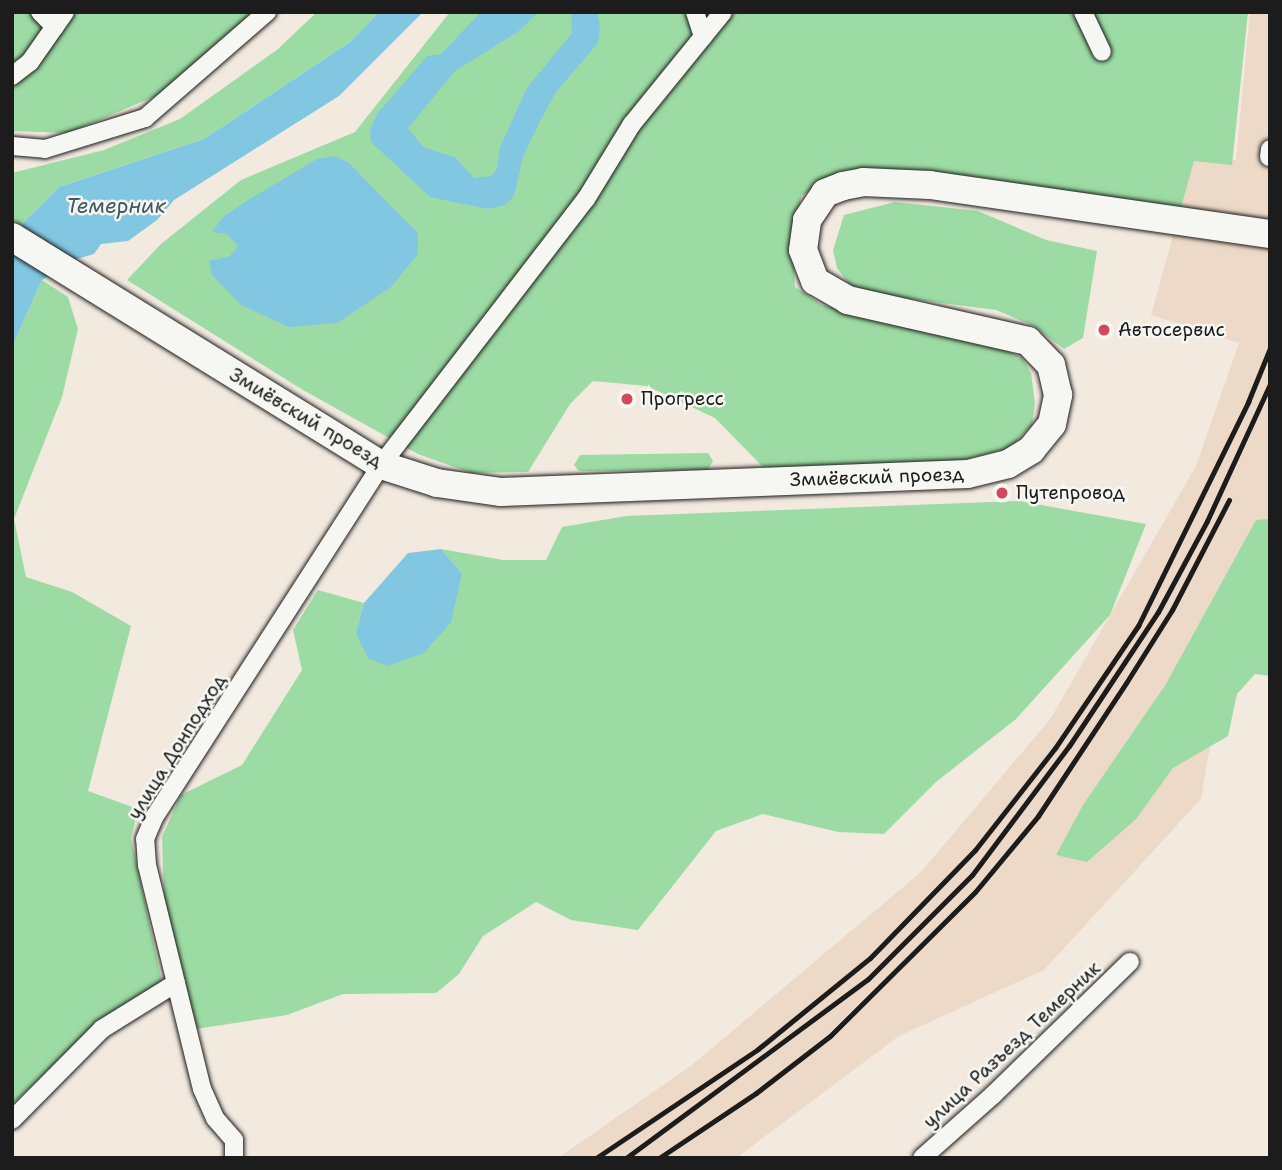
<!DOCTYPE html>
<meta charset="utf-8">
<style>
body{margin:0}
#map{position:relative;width:1282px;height:1170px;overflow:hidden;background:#f2e9df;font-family:"Shantell Sans",sans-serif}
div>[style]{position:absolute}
.built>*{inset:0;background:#edd9c8}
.green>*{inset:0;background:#9cdba3}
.water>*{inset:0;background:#81c7e2}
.roads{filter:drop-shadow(0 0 2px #1c1c1c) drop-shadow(0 0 2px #1c1c1c)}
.street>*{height:18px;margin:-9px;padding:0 9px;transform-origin:9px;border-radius:9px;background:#f6f6f2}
.primary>*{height:28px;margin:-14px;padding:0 14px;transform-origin:14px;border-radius:14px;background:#f6f6f2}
.rail>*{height:5px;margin:-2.5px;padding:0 2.5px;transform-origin:2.5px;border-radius:2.5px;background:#1c1c1c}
.dots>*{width:19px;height:19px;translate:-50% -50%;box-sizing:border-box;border:4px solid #f6f6f2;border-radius:50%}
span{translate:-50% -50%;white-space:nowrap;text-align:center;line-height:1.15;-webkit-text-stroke:5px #f6f6f2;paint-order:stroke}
.poi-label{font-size:19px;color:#1c1c1c}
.left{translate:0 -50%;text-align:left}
.street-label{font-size:19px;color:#1c1c1c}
.water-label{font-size:21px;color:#3f5861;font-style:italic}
.frame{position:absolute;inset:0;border:14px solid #1c1c1c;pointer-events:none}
</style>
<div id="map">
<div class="built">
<div style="clip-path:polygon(1250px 12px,1270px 12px,1270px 578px,1224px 664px,1201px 799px,1044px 970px,899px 1036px,736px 1158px,558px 1158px,692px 1065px,921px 872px,1051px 718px,1196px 466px,1239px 343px,1151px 315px,1194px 160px,1236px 160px)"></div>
</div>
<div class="green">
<div style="clip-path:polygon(12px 12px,257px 12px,158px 95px,68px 133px,12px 131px)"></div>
<div style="clip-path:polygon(317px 12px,379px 12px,350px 42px,204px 139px,59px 187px,21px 225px,12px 219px,12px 173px,104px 150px,180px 119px,278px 49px)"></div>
<div style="clip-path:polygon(450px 12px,1248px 12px,1232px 165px,1194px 161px,1180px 211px,888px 169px,840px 171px,801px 196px,793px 242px,795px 287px,822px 305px,991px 343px,1022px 358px,1031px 373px,1035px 403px,1032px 425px,1010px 448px,945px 464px,791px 472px,763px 467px,715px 418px,647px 386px,593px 381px,570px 404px,528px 472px,471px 473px,418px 454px,303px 390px,127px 280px,161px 244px,241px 180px,355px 132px)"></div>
<div style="clip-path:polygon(895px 202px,978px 211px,1046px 240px,1097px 251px,1083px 338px,1064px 349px,1034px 326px,996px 310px,873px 294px,849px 284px,837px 268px,833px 250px,844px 215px)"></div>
<div style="clip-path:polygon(42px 280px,68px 297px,78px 329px,62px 397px,14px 519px,26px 577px,72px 592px,131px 626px,88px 791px,138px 809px,131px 838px,162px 982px,97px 1025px,12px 1104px,12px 347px)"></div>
<div style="clip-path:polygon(708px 453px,713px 461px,708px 470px,579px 471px,574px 465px,580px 455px)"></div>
<div style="clip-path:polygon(1019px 501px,1146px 524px,1110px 615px,1016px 719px,936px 782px,884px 834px,838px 832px,763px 814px,716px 831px,638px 930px,571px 920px,536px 902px,483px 936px,459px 974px,436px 993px,343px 994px,287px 1015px,196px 1029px,164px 899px,162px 837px,181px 795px,242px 765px,302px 670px,293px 630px,318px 590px,364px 603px,356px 633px,462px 573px,441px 549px,503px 560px,546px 560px,562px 527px,626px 516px)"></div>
<div style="clip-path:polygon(1270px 519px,1270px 676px,1255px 674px,1237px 694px,1228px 736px,1173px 768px,1136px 819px,1087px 862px,1056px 855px,1083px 805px,1166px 684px,1256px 520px)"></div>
</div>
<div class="water">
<div style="clip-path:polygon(379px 12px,423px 12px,339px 96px,174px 200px,157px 220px,128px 241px,101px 244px,94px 254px,73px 260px,42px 280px,12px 347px,12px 255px,21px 225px,59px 187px,204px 139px,350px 42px)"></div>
<div style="clip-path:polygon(481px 12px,538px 12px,519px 31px,455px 71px,408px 128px,423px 147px,456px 158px,474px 178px,491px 176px,497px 169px,500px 147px,527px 88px,572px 33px,571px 12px,597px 12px,600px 26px,598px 43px,556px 92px,541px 119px,523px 157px,514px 196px,505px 205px,488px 209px,430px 197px,371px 142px,370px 130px,377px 114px,427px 56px,441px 54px)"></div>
<div style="clip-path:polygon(335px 156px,349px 163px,418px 233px,418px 254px,391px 287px,337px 323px,289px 327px,241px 305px,212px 275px,209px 261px,230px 256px,238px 246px,227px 234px,212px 232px,223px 217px,248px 200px,317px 159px)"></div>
<div style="clip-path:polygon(441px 549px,462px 573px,451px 622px,424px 653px,387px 666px,368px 658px,356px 633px,364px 603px,408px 553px)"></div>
</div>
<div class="roads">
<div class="street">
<div style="left:40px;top:12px;width:21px;rotate:45deg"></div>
<div style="left:695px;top:12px;width:26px;rotate:72deg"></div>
<div style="left:1083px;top:12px;width:44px;rotate:64.6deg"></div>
<div style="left:12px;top:76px;width:23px;rotate:-38deg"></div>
<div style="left:30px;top:62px;width:61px;rotate:-55deg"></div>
<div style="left:12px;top:146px;width:33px;rotate:5deg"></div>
<div style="left:45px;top:149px;width:105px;rotate:-17.2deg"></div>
<div style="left:145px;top:118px;width:162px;rotate:-41deg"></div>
<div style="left:1269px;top:157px;width:8px;rotate:-83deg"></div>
<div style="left:12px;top:1120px;width:128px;rotate:-45.3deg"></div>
<div style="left:102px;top:1029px;width:87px;rotate:-31.9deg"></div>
<div style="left:234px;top:1158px;width:18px;rotate:-90deg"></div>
<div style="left:234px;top:1140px;width:29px;rotate:-131deg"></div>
<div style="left:215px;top:1118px;width:32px;rotate:-114deg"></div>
<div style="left:202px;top:1089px;width:231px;rotate:-103.8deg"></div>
<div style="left:147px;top:865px;width:26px;rotate:-94deg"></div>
<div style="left:145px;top:839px;width:25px;rotate:-67deg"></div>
<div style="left:155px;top:816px;width:417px;rotate:-57.2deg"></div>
<div style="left:381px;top:465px;width:336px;rotate:-52.4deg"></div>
<div style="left:586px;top:199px;width:88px;rotate:-58.5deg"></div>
<div style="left:632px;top:124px;width:144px;rotate:-50.9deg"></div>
<div style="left:922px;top:1158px;width:95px;rotate:-41.6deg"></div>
<div style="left:993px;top:1095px;width:191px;rotate:-44.2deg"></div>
</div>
<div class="primary">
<div style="left:12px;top:237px;width:434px;rotate:31.7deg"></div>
<div style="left:381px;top:465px;width:59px;rotate:17.8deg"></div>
<div style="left:437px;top:483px;width:65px;rotate:8deg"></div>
<div style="left:501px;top:492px;width:467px;rotate:-2.2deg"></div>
<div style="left:968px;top:474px;width:41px;rotate:-14deg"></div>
<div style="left:1008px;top:464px;width:27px;rotate:-31deg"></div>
<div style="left:1031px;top:450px;width:33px;rotate:-51deg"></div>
<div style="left:1052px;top:424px;width:30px;rotate:-78deg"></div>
<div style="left:1058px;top:395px;width:31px;rotate:-103deg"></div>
<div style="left:1051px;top:365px;width:33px;rotate:-134deg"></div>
<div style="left:1028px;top:341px;width:185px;rotate:-167.2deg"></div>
<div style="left:848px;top:300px;width:38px;rotate:-150deg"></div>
<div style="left:815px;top:281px;width:33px;rotate:-111deg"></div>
<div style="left:803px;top:250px;width:30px;rotate:-82deg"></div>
<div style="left:807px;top:220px;width:32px;rotate:-56deg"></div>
<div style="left:825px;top:193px;width:19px;rotate:-21deg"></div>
<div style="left:843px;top:186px;width:20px;rotate:-11deg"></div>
<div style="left:863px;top:182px;width:67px;rotate:2.6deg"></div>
<div style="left:930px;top:185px;width:344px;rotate:8.2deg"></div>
</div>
</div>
<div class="rail">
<div style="left:596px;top:1158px;width:195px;rotate:-33.9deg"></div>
<div style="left:758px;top:1049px;width:144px;rotate:-39.1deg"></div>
<div style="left:870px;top:958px;width:151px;rotate:-45.8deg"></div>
<div style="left:975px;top:850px;width:130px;rotate:-51.9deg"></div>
<div style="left:1055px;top:748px;width:148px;rotate:-55.8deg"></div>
<div style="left:1138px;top:626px;width:250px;rotate:-63.8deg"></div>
<div style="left:1248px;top:402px;width:58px;rotate:-67.8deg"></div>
<div style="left:626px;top:1158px;width:301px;rotate:-36.5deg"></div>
<div style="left:868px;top:979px;width:147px;rotate:-45deg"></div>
<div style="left:972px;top:875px;width:161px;rotate:-53.1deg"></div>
<div style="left:1069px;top:746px;width:161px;rotate:-56.4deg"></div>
<div style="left:1158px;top:612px;width:103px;rotate:-61.7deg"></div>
<div style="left:1207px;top:521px;width:151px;rotate:-65.3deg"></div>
<div style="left:659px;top:1158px;width:117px;rotate:-33.8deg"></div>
<div style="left:756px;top:1093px;width:93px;rotate:-37.6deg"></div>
<div style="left:830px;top:1036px;width:204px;rotate:-44.8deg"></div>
<div style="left:975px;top:892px;width:99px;rotate:-50.3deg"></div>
<div style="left:1038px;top:816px;width:159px;rotate:-56.5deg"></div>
<div style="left:1126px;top:683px;width:86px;rotate:-57.8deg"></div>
<div style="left:1172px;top:610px;width:124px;rotate:-62.6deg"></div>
</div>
<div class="dots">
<div style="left:1104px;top:330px;background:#d1495b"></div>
<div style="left:627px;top:399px;background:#d1495b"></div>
<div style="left:1002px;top:493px;background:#d1495b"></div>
</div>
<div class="poi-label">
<span class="left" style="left:1118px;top:330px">Автосервис</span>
<span class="left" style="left:641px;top:399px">Прогресс</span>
<span class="left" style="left:1016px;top:493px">Путепровод</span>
</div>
<div class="street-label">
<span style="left:306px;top:418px;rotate:31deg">Змиёвский проезд</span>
<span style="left:877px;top:477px;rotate:-2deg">Змиёвский проезд</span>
<span style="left:177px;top:747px;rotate:-58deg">улица Донподход</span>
<span style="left:1012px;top:1045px;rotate:-43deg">улица Разъезд Темерник</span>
</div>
<div class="water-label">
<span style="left:116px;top:206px">Темерник</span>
</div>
<div class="frame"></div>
</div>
